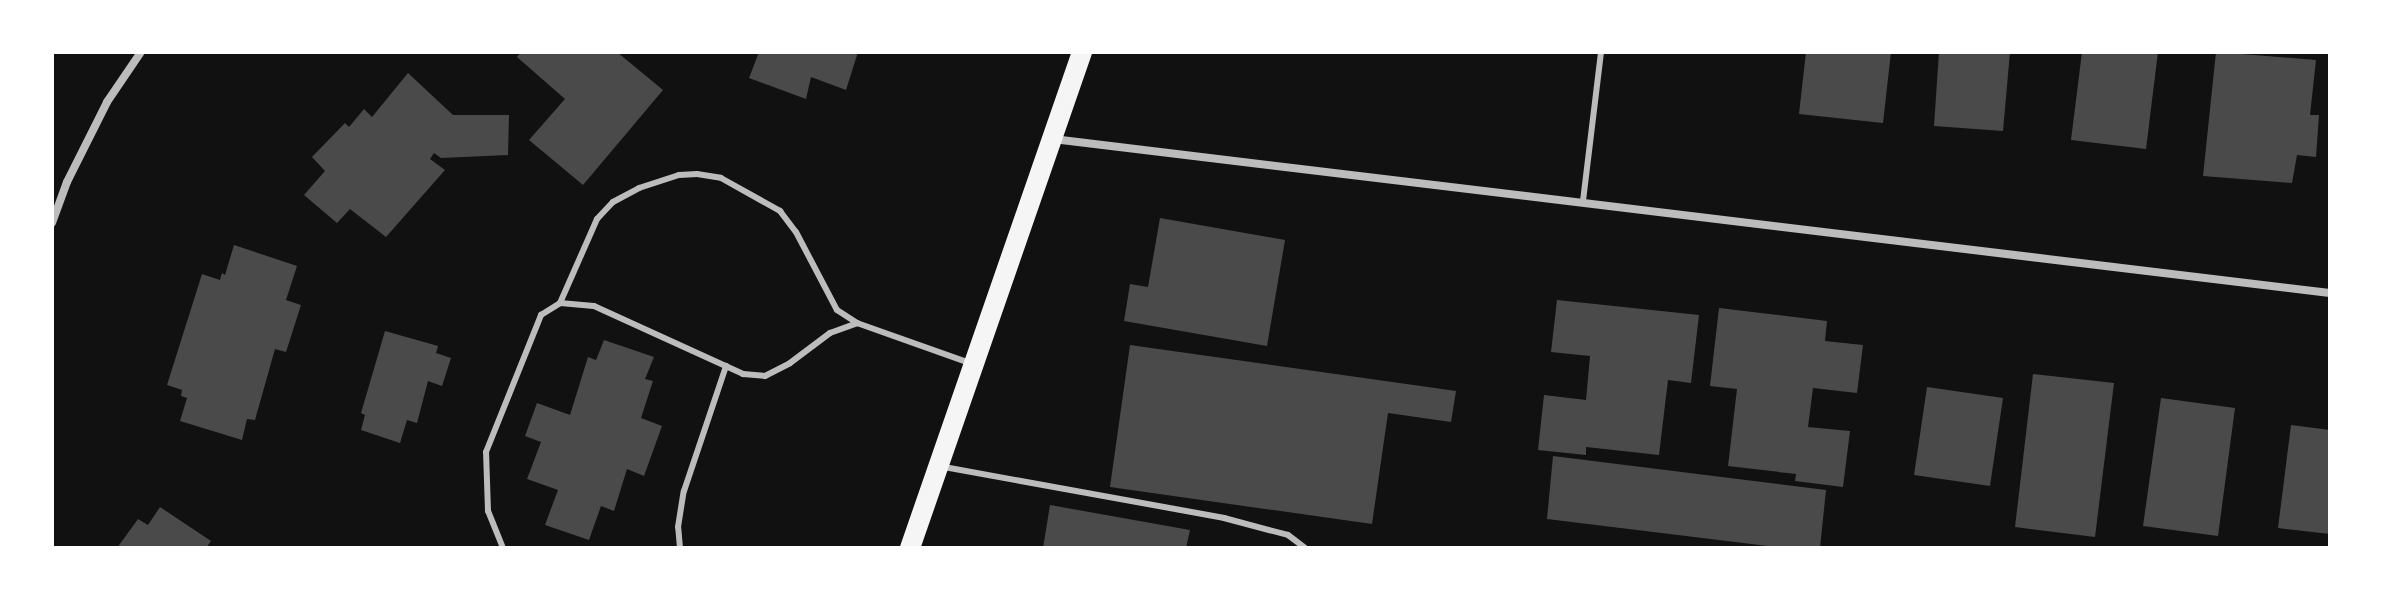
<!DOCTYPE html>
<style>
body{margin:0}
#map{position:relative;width:2382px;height:600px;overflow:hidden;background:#111;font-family:Raleway,sans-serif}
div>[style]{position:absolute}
.building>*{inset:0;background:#4a4a4a}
.service>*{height:6px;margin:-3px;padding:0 3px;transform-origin:3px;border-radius:3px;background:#bcbcbc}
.minor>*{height:8px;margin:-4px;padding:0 4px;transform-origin:4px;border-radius:4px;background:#bcbcbc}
.primary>*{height:20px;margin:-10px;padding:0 10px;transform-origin:10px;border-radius:10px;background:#f5f5f5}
span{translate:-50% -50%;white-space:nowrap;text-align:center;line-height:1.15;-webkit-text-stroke:6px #fff;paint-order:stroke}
.frame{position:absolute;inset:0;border:54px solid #fff;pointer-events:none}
</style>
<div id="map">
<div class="building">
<div style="clip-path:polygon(521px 52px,617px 52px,663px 90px,583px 185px,529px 140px,565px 99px,517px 57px)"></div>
<div style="clip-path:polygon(759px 52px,858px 52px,846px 90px,811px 77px,806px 99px,749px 78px)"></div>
<div style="clip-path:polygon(1806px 52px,1891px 52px,1883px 123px,1799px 114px)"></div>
<div style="clip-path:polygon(1939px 52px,2010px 52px,2003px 131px,1934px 126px)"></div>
<div style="clip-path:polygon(2082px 52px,2158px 52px,2146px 149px,2071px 140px)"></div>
<div style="clip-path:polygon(2216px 52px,2316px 60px,2310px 115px,2319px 115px,2316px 157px,2297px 155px,2292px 183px,2203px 176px)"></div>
<div style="clip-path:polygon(408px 73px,453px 115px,509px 115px,508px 155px,441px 158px,434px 153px,430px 159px,445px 170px,386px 237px,350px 209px,337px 223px,304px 195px,325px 171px,312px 157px,345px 123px,349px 127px,364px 109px,372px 117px)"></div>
<div style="clip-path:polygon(1160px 218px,1285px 240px,1267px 346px,1124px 321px,1130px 284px,1148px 287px)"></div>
<div style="clip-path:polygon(234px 245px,297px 266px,286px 300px,301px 305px,286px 352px,275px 349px,255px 420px,247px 419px,242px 440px,180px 421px,187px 398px,181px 396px,182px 390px,167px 385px,202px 274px,220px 280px,222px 273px,225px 275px)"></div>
<div style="clip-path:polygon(1557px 300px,1699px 315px,1691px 383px,1668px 380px,1659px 455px,1586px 447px,1586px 455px,1538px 450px,1544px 395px,1586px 400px,1590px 356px,1551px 352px)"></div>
<div style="clip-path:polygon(1719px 308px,1827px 321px,1825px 341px,1863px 345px,1857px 393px,1813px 388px,1808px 427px,1850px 431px,1843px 487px,1795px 481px,1796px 474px,1728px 466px,1737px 389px,1710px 386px)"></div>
<div style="clip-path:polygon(385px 331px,438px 346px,436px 353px,451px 358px,442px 386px,428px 381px,417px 423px,407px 420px,400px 443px,361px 430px,365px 415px,361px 413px)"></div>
<div style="clip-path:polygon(604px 340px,654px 357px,645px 379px,653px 381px,641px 418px,662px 426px,644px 476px,627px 469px,614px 511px,601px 506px,589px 540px,545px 525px,558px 490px,527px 479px,541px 442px,525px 436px,537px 403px,570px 415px,588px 357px,596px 360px)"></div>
<div style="clip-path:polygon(1130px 345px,1456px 391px,1451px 422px,1388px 413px,1372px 524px,1110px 487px)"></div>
<div style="clip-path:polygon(2033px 374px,2114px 383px,2095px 537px,2015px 527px)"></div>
<div style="clip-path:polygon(1927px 387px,2003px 398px,1990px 486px,1914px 475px)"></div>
<div style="clip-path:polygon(2161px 398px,2235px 408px,2218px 536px,2143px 526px)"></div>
<div style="clip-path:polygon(2291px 425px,2330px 430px,2330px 534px,2278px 528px)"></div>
<div style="clip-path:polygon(1553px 456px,1826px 490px,1820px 548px,1784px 548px,1547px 519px)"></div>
<div style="clip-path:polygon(1050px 505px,1190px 530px,1186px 548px,1043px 548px)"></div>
<div style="clip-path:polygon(160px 507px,211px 541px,206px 548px,117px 548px,138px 519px,148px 525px)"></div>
</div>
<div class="service">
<div style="left:1583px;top:201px;width:150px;rotate:-83.1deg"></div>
<div style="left:560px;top:303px;width:92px;rotate:-66.2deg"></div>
<div style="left:597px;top:219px;width:23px;rotate:-47deg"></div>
<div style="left:613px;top:202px;width:30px;rotate:-28deg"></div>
<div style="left:639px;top:188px;width:42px;rotate:-18deg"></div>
<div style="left:679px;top:175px;width:18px;rotate:-3deg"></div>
<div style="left:697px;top:174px;width:24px;rotate:9deg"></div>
<div style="left:721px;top:178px;width:68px;rotate:29.2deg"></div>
<div style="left:780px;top:211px;width:26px;rotate:53deg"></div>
<div style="left:796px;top:232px;width:88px;rotate:62.3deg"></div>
<div style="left:837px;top:310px;width:24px;rotate:33deg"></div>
<div style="left:944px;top:467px;width:285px;rotate:10.3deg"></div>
<div style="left:1224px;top:518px;width:66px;rotate:14.9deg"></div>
<div style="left:1288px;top:535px;width:21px;rotate:37deg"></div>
<div style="left:503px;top:548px;width:40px;rotate:-112deg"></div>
<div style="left:488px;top:511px;width:59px;rotate:-91.9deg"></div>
<div style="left:486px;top:452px;width:148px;rotate:-68.1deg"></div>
<div style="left:541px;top:315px;width:22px;rotate:-32deg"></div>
<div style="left:560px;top:303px;width:34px;rotate:5deg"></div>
<div style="left:594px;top:306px;width:164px;rotate:24.5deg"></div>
<div style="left:743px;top:374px;width:22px;rotate:5deg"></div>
<div style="left:765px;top:376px;width:28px;rotate:-27deg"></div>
<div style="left:790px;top:363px;width:50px;rotate:-36.9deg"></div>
<div style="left:830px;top:333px;width:29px;rotate:-20deg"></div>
<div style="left:857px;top:323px;width:120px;rotate:19.5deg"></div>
<div style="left:680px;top:548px;width:21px;rotate:-95deg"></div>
<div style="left:678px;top:527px;width:36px;rotate:-81deg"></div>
<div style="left:684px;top:491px;width:132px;rotate:-71.4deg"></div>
</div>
<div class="minor">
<div style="left:1053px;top:139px;width:1286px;rotate:6.88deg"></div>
<div style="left:52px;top:223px;width:44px;rotate:-69.9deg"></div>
<div style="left:67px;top:182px;width:89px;rotate:-63.4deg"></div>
<div style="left:107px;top:102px;width:60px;rotate:-55.8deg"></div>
</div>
<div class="primary">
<div style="left:910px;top:548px;width:525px;rotate:-70.87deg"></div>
</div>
<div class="frame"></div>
</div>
